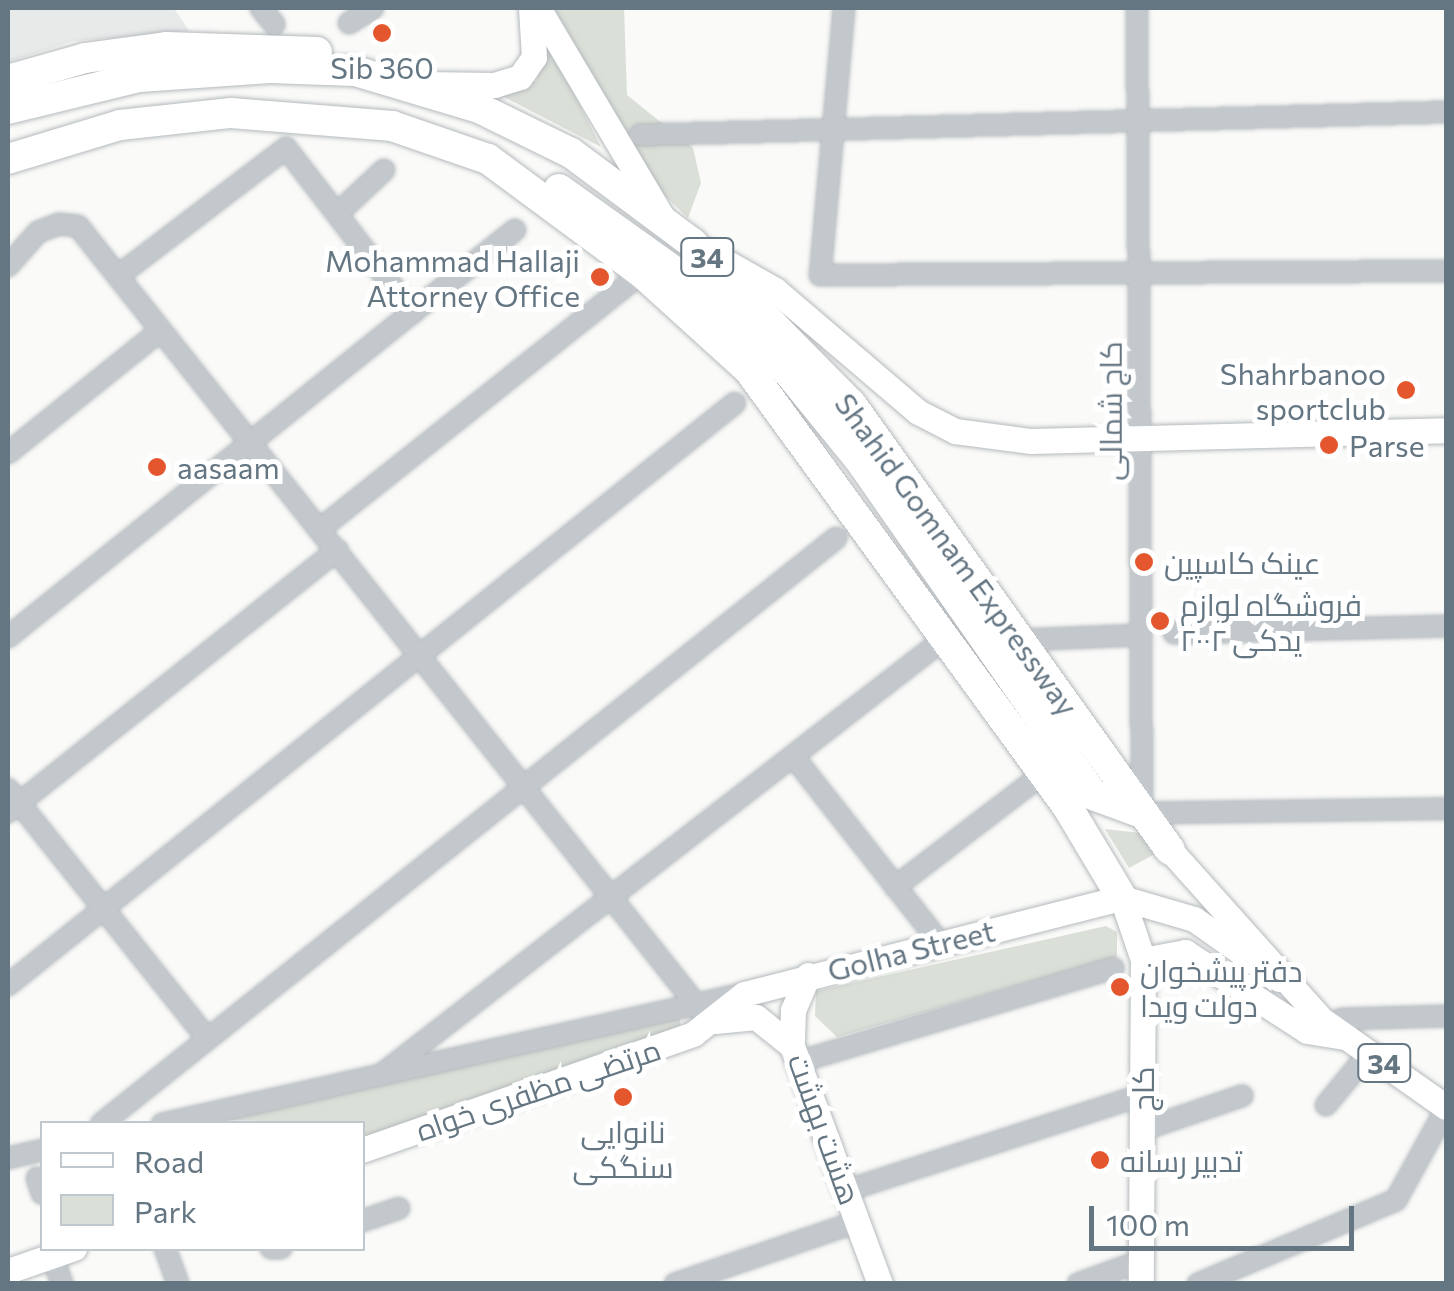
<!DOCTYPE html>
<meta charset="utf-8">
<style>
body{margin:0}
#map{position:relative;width:1454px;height:1291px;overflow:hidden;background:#fafaf8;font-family:Commissioner,Cairo,sans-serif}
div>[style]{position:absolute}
.built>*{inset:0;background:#e8e9e9}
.green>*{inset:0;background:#dadfd7}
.roads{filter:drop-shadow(0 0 2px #b5babe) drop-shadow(0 0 2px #b5babe)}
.minor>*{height:20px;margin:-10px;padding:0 10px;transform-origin:10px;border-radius:10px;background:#c3c8cc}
.major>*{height:25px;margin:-12.5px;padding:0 12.5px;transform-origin:12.5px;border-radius:12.5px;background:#fff}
.highway>*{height:30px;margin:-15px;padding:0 15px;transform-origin:15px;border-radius:15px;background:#fff}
.dots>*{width:28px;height:28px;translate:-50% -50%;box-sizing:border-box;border:5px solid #fff;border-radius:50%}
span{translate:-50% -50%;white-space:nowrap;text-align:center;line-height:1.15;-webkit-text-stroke:10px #fff;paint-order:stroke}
.shield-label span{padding:2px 8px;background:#fff;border:2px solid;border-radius:8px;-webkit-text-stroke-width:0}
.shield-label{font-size:28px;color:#657683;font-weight:700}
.poi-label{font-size:30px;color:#657683}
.right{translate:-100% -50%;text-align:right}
.left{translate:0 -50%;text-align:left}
.street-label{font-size:30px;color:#657683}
.frame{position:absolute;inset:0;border:10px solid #657683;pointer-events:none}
.legend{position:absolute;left:40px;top:1121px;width:325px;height:130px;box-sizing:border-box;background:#fff;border:2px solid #c1c8cd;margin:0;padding:12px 18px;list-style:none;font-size:30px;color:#657683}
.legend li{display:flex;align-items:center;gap:20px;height:50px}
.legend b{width:50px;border:2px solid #c1c8cd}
.scale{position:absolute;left:1089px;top:1206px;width:265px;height:45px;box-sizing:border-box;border:5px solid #657683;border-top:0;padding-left:12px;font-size:30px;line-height:35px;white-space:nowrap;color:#657683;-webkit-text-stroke:8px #fff;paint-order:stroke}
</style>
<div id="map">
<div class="built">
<div style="clip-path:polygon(8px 8px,174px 8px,189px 31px,74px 41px,8px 62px)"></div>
</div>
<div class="green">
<div style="clip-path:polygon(554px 8px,624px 8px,627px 95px,693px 148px,701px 183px,688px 218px,650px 181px)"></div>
<div style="clip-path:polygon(550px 46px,601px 147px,502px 96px,536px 81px)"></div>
<div style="clip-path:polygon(1105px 829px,1140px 833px,1155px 854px,1129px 868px)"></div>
<div style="clip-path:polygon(1106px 926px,1117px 932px,1117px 957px,837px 1037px,815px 1016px,816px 991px)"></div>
<div style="clip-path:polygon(680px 1017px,680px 1028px,363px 1142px,362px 1124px,215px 1120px)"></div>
</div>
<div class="roads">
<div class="minor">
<div style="left:261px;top:8px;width:21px;rotate:51deg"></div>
<div style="left:844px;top:8px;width:268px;rotate:95.1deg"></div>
<div style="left:820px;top:275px;width:626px;rotate:-0.37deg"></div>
<div style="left:1137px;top:8px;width:805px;rotate:89.64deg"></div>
<div style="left:1142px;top:813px;width:304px;rotate:-0.8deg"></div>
<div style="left:349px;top:23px;width:28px;rotate:-32deg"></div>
<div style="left:640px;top:135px;width:806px;rotate:-1.63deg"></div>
<div style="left:338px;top:213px;width:63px;rotate:-43.1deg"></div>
<div style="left:8px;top:266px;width:45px;rotate:-48.6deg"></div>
<div style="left:38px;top:232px;width:22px;rotate:-21deg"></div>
<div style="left:59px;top:224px;width:19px;rotate:6deg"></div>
<div style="left:78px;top:226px;width:1016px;rotate:51.55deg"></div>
<div style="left:118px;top:276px;width:211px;rotate:-37.3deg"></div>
<div style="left:286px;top:148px;width:208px;rotate:52.4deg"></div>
<div style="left:8px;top:453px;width:196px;rotate:-38.8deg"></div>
<div style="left:320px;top:529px;width:396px;rotate:-38.5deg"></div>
<div style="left:1174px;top:633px;width:272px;rotate:-1.5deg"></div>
<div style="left:8px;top:637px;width:650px;rotate:-38.76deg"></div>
<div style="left:1020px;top:640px;width:121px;rotate:-2.4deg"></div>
<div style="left:793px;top:756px;width:239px;rotate:51.8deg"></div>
<div style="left:8px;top:789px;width:319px;rotate:51.4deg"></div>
<div style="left:8px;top:812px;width:421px;rotate:-38.5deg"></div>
<div style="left:895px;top:887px;width:171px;rotate:-37.4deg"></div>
<div style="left:8px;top:985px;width:931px;rotate:-38.68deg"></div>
<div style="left:1341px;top:1019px;width:105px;rotate:-1.6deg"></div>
<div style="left:798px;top:1062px;width:329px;rotate:-16.6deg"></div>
<div style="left:381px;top:1075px;width:696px;rotate:-37.76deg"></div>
<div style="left:1326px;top:1105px;width:67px;rotate:-50.4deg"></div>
<div style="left:101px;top:1124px;width:940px;rotate:-38.56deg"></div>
<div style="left:162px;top:1124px;width:594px;rotate:-12.63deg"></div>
<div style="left:1142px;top:1130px;width:106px;rotate:-18.8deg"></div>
<div style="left:8px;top:1158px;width:35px;rotate:-13deg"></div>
<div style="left:37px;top:1178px;width:16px;rotate:72deg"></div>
<div style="left:848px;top:1190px;width:309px;rotate:-17.9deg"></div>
<div style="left:362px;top:1221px;width:39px;rotate:-19deg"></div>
<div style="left:165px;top:1248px;width:38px;rotate:70deg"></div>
<div style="left:271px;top:1248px;width:10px"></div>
<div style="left:52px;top:1256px;width:30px;rotate:70deg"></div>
<div style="left:675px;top:1284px;width:194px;rotate:-18.9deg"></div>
<div style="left:1078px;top:1284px;width:67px;rotate:-20.1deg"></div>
<div style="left:1198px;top:1284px;width:215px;rotate:-23deg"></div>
<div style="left:1396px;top:1200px;width:104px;rotate:-61.2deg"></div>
</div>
<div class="major">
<div style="left:538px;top:8px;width:243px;rotate:59.3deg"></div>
<div style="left:422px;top:84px;width:72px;rotate:0.8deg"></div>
<div style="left:494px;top:85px;width:27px;rotate:-17deg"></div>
<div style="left:520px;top:77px;width:24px;rotate:-55deg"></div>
<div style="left:534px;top:57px;width:49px;rotate:-93.5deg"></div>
<div style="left:710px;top:253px;width:75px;rotate:29.6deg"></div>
<div style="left:775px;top:290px;width:188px;rotate:40.5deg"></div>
<div style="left:918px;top:412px;width:42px;rotate:27.2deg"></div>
<div style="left:955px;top:431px;width:77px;rotate:7.5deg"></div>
<div style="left:1031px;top:441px;width:415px;rotate:-1.5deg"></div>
<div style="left:1170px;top:850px;width:228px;rotate:48.2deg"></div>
<div style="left:1322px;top:1020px;width:151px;rotate:35.1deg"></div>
<div style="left:1122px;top:898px;width:65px;rotate:71.3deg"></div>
<div style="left:1143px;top:960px;width:324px;rotate:90.4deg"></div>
<div style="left:1143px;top:960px;width:43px;rotate:-10.8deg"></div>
<div style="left:1185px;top:952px;width:145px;rotate:32.9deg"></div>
<div style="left:1307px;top:1031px;width:36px;rotate:9deg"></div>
<div style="left:808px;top:975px;width:38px;rotate:113deg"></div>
<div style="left:793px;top:1010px;width:36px;rotate:92deg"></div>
<div style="left:792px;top:1046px;width:254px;rotate:69.7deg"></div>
<div style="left:715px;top:1021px;width:41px;rotate:-5.6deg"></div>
<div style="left:756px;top:1017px;width:46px;rotate:38.9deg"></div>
<div style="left:362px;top:1150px;width:351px;rotate:-19.3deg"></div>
<div style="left:693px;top:1034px;width:65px;rotate:-38.1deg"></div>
<div style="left:744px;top:994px;width:390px;rotate:-14.3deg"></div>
<div style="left:1122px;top:898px;width:75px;rotate:16.3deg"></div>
<div style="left:1194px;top:919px;width:104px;rotate:35.2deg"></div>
<div style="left:8px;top:1271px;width:70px;rotate:-19.2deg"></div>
</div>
<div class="highway">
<div style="left:8px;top:80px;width:80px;rotate:-15.9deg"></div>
<div style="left:85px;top:58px;width:82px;rotate:-7.7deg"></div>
<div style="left:166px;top:47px;width:151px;rotate:1.9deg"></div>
<div style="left:8px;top:109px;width:135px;rotate:-13.7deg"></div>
<div style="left:139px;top:77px;width:131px;rotate:-3.9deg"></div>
<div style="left:270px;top:68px;width:85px;rotate:2deg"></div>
<div style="left:355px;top:71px;width:129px;rotate:16.6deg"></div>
<div style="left:479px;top:108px;width:102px;rotate:26.1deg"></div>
<div style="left:571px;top:153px;width:151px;rotate:36.6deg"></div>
<div style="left:692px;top:243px;width:226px;rotate:45.4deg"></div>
<div style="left:851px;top:404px;width:548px;rotate:54.43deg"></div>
<div style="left:8px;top:159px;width:117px;rotate:-16.9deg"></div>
<div style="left:120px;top:125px;width:112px;rotate:-6.2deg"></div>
<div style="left:231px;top:113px;width:162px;rotate:4.6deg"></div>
<div style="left:392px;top:126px;width:102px;rotate:19deg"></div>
<div style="left:488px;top:159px;width:192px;rotate:36.5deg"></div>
<div style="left:642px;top:273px;width:144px;rotate:42.2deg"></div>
<div style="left:749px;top:370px;width:540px;rotate:53.89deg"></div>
<div style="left:1067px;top:806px;width:107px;rotate:59.1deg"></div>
<div style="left:559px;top:189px;width:172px;rotate:35.5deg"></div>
<div style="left:699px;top:289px;width:123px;rotate:43deg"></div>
<div style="left:789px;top:373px;width:111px;rotate:50.9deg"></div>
<div style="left:859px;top:459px;width:409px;rotate:55.1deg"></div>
<div style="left:1093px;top:795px;width:52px;rotate:20.2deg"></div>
</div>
</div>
<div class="dots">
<div style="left:382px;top:33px;background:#e4572e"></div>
<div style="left:600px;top:277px;background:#e4572e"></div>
<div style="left:1406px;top:390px;background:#e4572e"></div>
<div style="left:1329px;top:445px;background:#e4572e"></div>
<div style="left:157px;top:467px;background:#e4572e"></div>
<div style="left:1144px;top:562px;background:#e4572e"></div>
<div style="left:1160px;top:621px;background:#e4572e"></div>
<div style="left:1120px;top:987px;background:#e4572e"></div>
<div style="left:623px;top:1097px;background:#e4572e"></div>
<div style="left:1100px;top:1160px;background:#e4572e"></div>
</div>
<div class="shield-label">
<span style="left:707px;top:257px">34</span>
<span style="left:1384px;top:1063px">34</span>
</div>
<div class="poi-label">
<span style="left:382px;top:67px">Sib 360</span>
<span class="right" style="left:580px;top:277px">Mohammad Hallaji<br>Attorney Office</span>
<span class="right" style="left:1386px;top:390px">Shahrbanoo<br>sportclub</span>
<span class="left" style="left:1349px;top:445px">Parse</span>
<span class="left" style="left:177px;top:467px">aasaam</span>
<span class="left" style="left:1164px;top:562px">عینک کاسپین</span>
<span class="left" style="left:1180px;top:621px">فروشگاه لوازم<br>یدکی ۲۰۰۲</span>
<span class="left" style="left:1140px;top:987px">دفتر پیشخوان<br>دولت ویدا</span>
<span style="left:623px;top:1148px">نانوایی<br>سنگکی</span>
<span class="left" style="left:1120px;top:1160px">تدبیر رسانه</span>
</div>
<div class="street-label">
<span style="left:1110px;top:411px;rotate:-90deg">کاج شمالی</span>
<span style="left:957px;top:554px;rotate:54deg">Shahid Gomnam Expressway</span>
<span style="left:911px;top:950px;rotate:-14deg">Golha Street</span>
<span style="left:538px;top:1089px;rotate:-19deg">مرتضی مظفری خواه</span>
<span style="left:1142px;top:1089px;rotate:-90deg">کاج</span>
<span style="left:825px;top:1129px;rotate:70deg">هشت بهشت</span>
</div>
<div class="frame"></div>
<ul class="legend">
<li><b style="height:12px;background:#fff"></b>Road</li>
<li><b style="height:28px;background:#dadfd7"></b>Park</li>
</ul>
<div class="scale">100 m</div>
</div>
